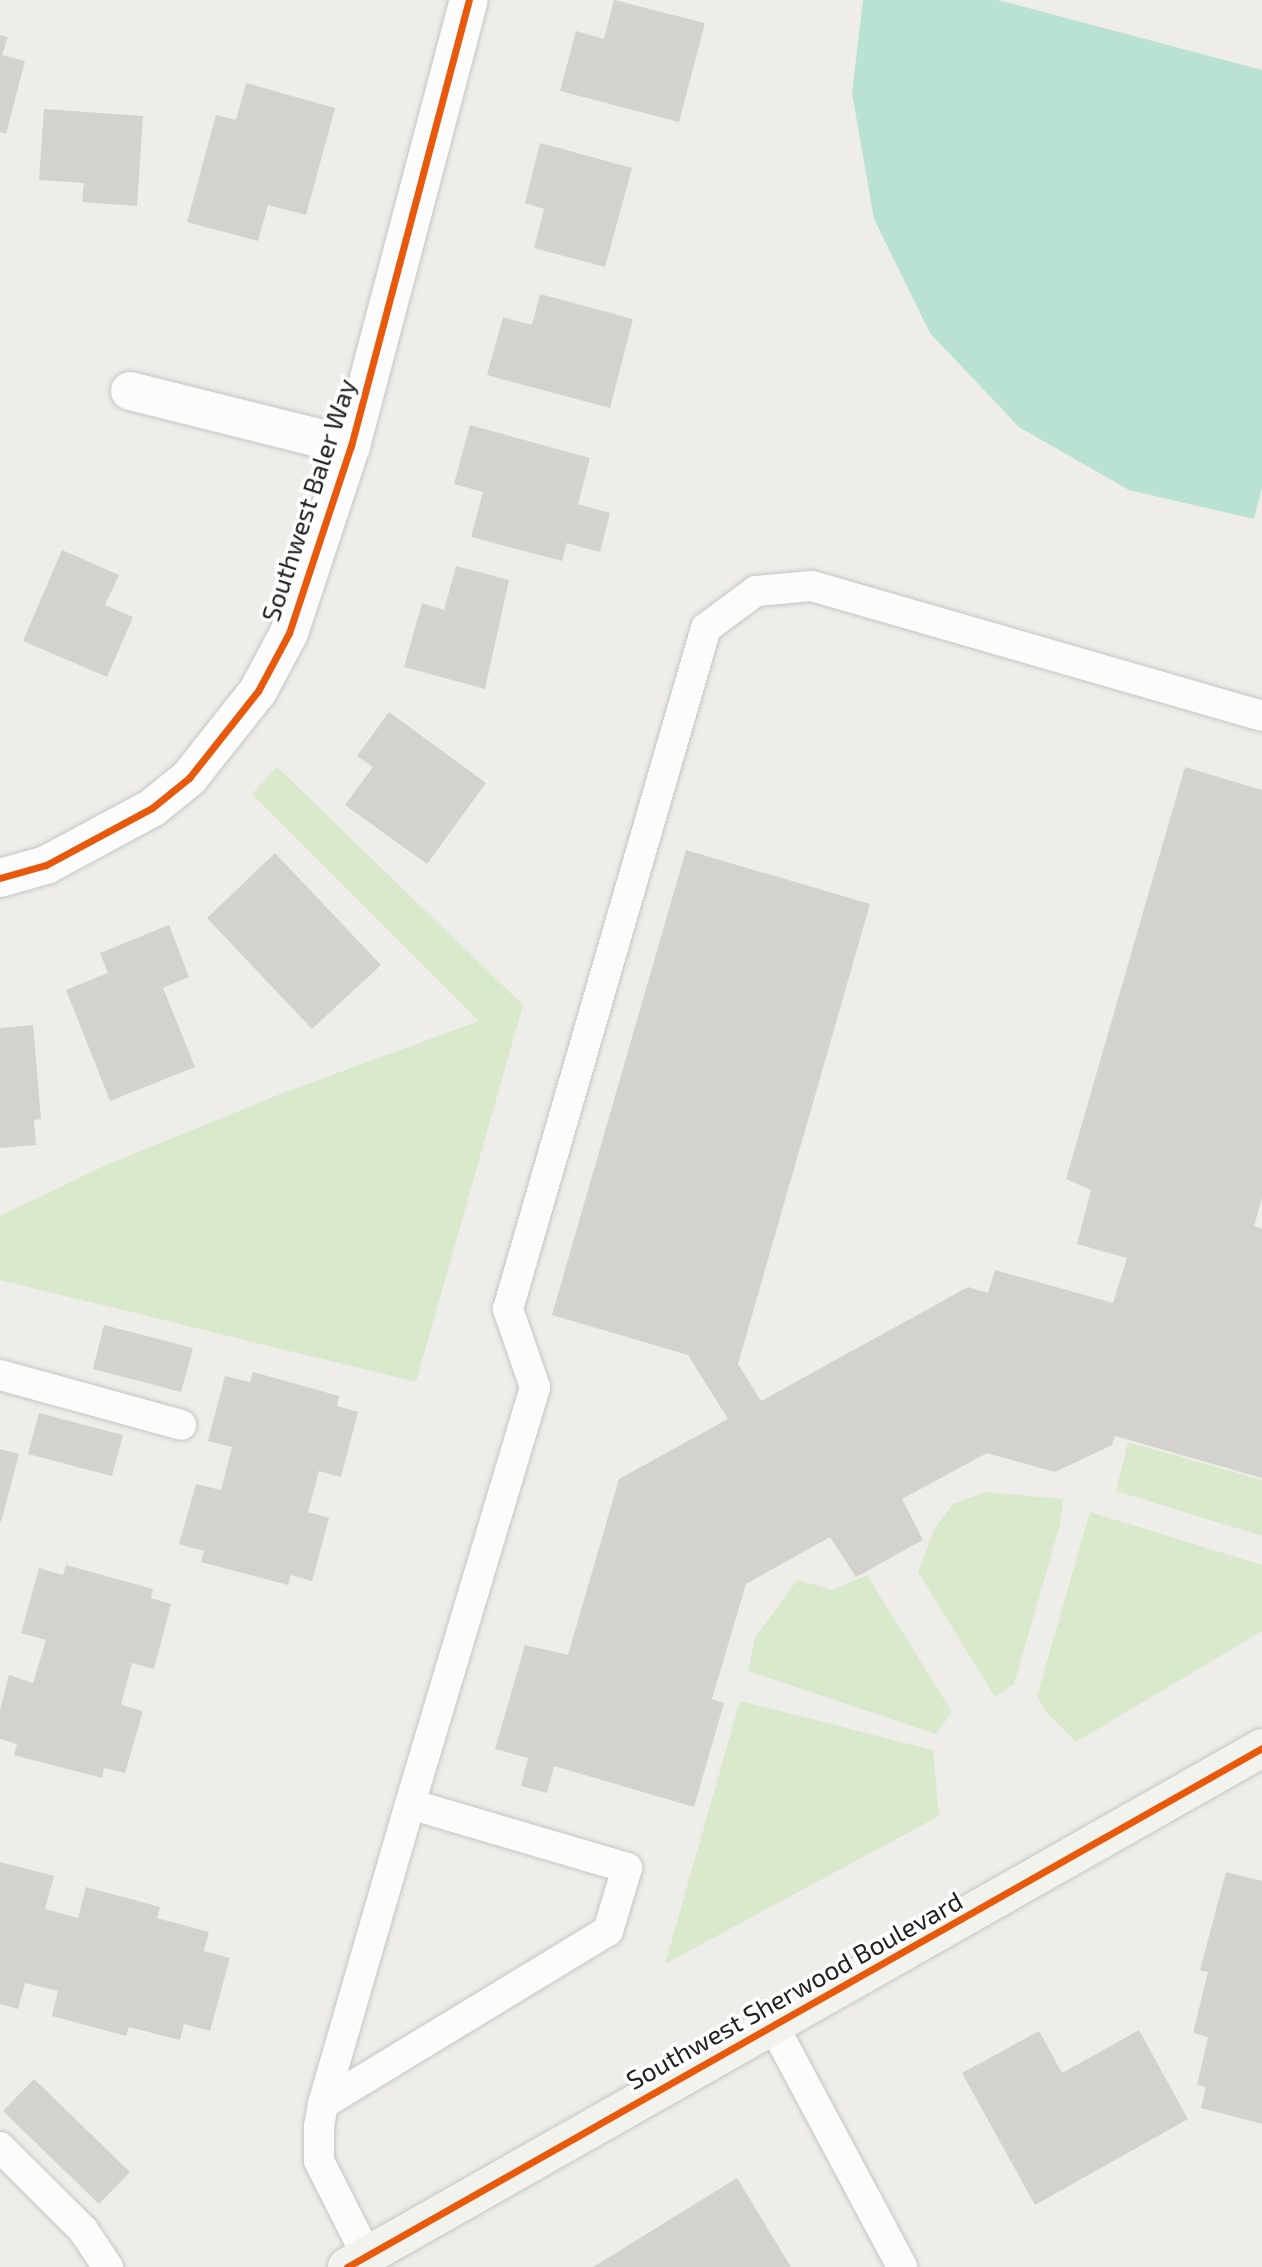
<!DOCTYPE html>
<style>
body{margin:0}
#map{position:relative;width:1262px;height:2267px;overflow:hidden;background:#eeedea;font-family:"Exo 2",sans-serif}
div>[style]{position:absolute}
.grass>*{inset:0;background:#d9e9cc}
.pitch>*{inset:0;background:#b9e2d3}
.building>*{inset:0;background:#d3d2cf}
.roads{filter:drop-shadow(0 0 2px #c6c5c4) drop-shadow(0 0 2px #c6c5c4)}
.lane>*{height:30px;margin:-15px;padding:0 15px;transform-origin:15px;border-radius:15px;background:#fcfcfc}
.street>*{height:38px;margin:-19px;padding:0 19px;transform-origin:19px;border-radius:19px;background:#fcfcfc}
.secondary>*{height:38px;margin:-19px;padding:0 19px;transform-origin:19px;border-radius:19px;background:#f2f3ed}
.cycleway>*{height:7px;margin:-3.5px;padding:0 3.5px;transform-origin:3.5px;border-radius:3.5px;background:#e8590c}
span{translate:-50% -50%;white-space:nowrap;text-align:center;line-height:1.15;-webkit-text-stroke:7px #fff;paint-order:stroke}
.street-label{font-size:26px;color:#212121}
</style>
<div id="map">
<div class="grass">
<div style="clip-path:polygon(277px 767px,523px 1005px,416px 1382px,0 1280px,0 1216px,104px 1166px,283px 1093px,479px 1021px,252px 794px)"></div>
<div style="clip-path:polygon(1128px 1442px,1262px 1480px,1262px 1536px,1116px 1491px)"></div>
<div style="clip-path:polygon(986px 1492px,1063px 1499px,1060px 1525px,1014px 1684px,995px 1697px,918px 1572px,935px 1528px,953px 1504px)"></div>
<div style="clip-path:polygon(1090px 1512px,1262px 1565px,1262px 1631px,1076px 1742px,1047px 1713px,1037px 1696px)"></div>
<div style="clip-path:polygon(867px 1575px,952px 1712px,936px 1734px,748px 1671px,755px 1638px,797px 1580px,832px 1590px)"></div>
<div style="clip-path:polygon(740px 1701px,933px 1750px,939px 1816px,665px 1964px)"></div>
</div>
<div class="pitch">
<div style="clip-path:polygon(863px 0,998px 0,1262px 70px,1262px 488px,1254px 519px,1129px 490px,1019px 427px,930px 333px,874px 219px,852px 93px)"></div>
</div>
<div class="building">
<div style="clip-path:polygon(614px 0,705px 23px,679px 122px,560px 91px,576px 31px,604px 39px)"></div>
<div style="clip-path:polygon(0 35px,8px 37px,2px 55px,25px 61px,6px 134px,0 132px)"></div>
<div style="clip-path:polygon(246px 83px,335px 108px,306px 215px,268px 205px,258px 241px,187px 222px,216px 115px,236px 120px)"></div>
<div style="clip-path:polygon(44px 109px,143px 116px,137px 206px,82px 202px,84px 183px,39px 180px)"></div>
<div style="clip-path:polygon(540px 143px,632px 168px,605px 267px,534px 248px,544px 209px,525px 203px)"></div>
<div style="clip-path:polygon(540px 294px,633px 319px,610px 408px,487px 375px,503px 317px,532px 325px)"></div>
<div style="clip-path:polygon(470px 425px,590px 458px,578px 504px,610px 513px,600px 552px,567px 543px,562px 561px,471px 537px,483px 492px,454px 484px)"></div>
<div style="clip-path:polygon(62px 550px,119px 575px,105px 605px,133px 617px,107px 677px,23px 641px)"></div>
<div style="clip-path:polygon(456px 566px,509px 580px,485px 689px,404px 667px,422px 603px,444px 610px)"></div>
<div style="clip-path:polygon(389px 712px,486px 783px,427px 864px,345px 805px,373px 767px,357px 756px)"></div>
<div style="clip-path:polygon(1185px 767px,1262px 790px,1262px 1198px,1254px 1226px,1262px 1229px,1262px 1478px,1115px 1436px,1112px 1445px,1055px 1472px,987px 1453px,902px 1499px,923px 1540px,856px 1577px,830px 1537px,746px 1584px,712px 1699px,724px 1703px,694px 1807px,554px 1766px,547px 1793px,521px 1786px,528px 1758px,495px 1749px,525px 1645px,568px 1655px,619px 1479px,728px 1419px,688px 1355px,552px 1315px,686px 850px,870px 904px,738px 1364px,761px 1401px,968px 1287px,988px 1293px,995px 1270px,1113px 1303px,1127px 1258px,1077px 1244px,1091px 1190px,1066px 1179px)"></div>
<div style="clip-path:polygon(275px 853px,381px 965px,312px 1029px,207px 918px)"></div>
<div style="clip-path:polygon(169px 925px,189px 977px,163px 988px,195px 1067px,110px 1101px,66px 990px,108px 973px,100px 953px)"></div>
<div style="clip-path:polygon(33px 1025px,41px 1119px,34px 1120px,36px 1145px,0 1148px,0 1028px)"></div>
<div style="clip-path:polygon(104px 1325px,193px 1348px,181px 1392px,93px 1369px)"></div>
<div style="clip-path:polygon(253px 1372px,339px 1396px,337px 1406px,358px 1412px,341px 1477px,319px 1471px,308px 1512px,329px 1518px,312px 1581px,291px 1575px,288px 1585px,201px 1562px,204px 1551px,179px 1544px,196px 1484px,221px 1490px,232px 1447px,208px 1441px,225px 1376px,250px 1382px)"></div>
<div style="clip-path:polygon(39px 1413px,123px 1435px,112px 1476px,28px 1454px)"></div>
<div style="clip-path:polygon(0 1449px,19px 1454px,1px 1522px,0 1521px)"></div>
<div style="clip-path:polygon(66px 1565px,153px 1589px,151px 1598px,171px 1604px,154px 1669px,132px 1663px,121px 1705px,143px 1711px,125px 1773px,104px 1768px,102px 1778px,14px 1755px,17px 1744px,0 1739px,0 1710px,9px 1675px,33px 1683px,46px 1640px,21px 1633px,39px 1568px,63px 1575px)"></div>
<div style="clip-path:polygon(0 1862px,54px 1876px,45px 1909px,78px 1918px,86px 1887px,160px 1907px,157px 1918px,209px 1932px,204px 1951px,230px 1958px,210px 2031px,184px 2024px,180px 2040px,129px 2027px,126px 2036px,52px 2016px,58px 1991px,25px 1983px,18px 2009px,0 2004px)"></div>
<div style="clip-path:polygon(1226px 1872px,1262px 1881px,1262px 2124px,1201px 2108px,1206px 2087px,1197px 2085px,1208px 2037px,1193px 2033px,1208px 1972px,1200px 1970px)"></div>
<div style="clip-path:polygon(1139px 2030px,1188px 2119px,1035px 2205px,962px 2073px,1039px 2031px,1062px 2073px)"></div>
<div style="clip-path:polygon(34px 2079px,130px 2172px,99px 2204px,3px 2111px)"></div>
<div style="clip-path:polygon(737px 2178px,791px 2267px,593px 2267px)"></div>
</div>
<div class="roads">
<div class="lane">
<div style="left:0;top:1375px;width:188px;rotate:15.4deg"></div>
<div style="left:410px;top:1804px;width:435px;rotate:-73.3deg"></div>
<div style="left:535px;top:1387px;width:83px;rotate:-109.1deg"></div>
<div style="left:508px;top:1309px;width:709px;rotate:-73.79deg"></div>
<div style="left:706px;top:628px;width:62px;rotate:-36.5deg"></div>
<div style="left:756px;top:591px;width:56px;rotate:-5.1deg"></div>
<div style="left:812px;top:586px;width:468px;rotate:16.1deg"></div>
<div style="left:773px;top:2025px;width:274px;rotate:61.9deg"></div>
<div style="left:323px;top:2104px;width:333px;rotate:-31.3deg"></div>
<div style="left:608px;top:1931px;width:66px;rotate:-73.2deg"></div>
<div style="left:627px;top:1868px;width:226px;rotate:-163.6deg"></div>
<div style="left:410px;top:1804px;width:312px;rotate:106.2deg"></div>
<div style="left:323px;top:2104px;width:22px;rotate:100deg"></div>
<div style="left:319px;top:2126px;width:35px;rotate:90deg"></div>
<div style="left:319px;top:2161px;width:106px;rotate:63.2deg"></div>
<div style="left:0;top:2147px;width:117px;rotate:45deg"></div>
<div style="left:83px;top:2230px;width:45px;rotate:56deg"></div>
</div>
<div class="street">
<div style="left:130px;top:391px;width:228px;rotate:14deg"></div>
<div style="left:0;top:878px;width:48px;rotate:-15.8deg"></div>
<div style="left:46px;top:865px;width:120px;rotate:-28.3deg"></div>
<div style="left:152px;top:808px;width:48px;rotate:-39deg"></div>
<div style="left:189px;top:778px;width:111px;rotate:-51.6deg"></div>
<div style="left:258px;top:691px;width:66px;rotate:-61.9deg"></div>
<div style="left:289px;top:633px;width:197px;rotate:-71.7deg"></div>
<div style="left:351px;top:446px;width:461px;rotate:-75.2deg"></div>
</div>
<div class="secondary">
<div style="left:347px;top:2267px;width:1052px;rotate:-29.56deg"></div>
</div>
</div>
<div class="cycleway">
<div style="left:0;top:878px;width:48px;rotate:-15.8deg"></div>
<div style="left:46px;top:865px;width:120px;rotate:-28.3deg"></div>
<div style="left:152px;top:808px;width:48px;rotate:-39deg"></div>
<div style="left:189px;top:778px;width:111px;rotate:-51.6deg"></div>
<div style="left:258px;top:691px;width:66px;rotate:-61.9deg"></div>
<div style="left:289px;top:633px;width:197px;rotate:-71.7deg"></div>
<div style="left:351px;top:446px;width:461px;rotate:-75.2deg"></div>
<div style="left:347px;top:2267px;width:1052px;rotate:-29.56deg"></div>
</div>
<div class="street-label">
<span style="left:308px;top:500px;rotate:-72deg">Southwest Baler Way</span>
<span style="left:794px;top:1990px;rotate:-29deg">Southwest Sherwood Boulevard</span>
</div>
</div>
